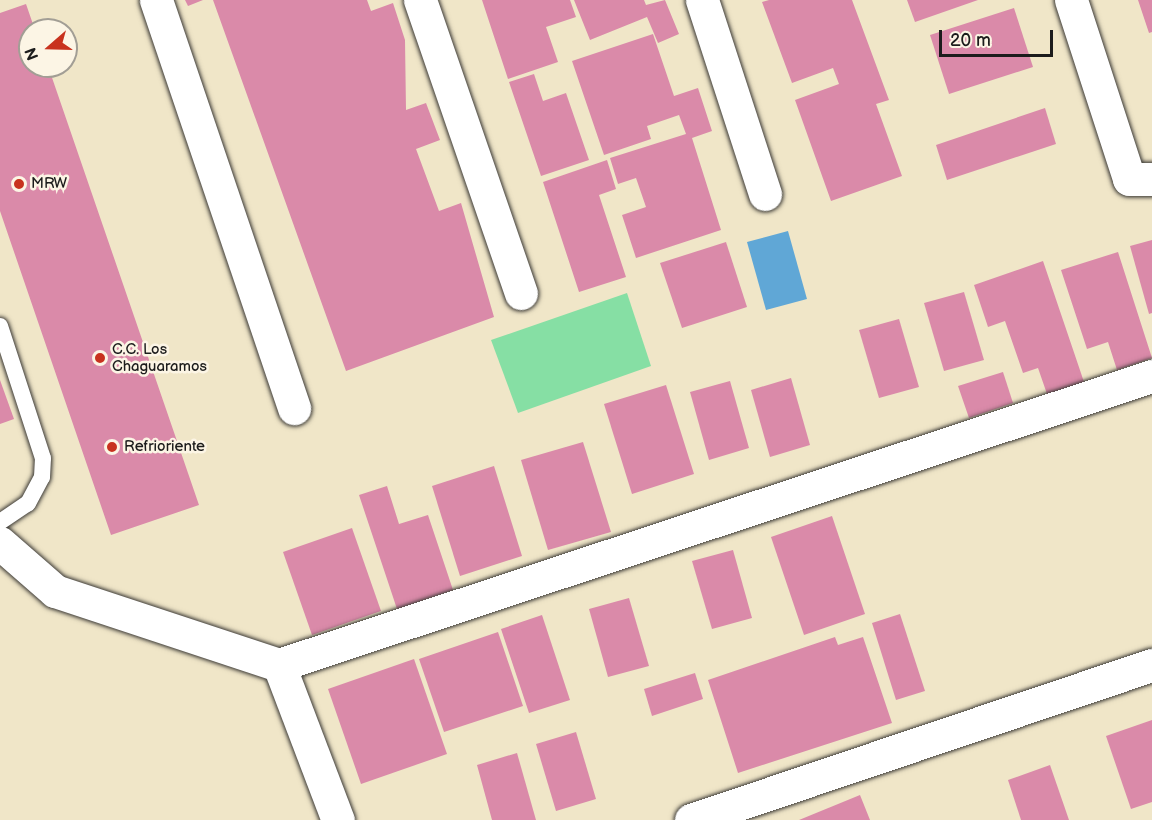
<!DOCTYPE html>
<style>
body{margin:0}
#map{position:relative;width:1152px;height:820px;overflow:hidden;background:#f0e6c8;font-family:"Balsamiq Sans",sans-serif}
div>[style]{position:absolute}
.green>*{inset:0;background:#86dfa4}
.water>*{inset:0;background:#60a7d6}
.building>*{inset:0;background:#da8aa9}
.roads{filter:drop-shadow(0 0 2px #3c3a36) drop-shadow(0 0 2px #3c3a36)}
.lane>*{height:16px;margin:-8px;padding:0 8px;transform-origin:8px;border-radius:8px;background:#fff}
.street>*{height:33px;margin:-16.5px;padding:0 16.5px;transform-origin:16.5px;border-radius:16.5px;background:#fff}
.dots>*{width:16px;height:16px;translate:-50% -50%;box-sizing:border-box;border:3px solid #fcf5e5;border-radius:50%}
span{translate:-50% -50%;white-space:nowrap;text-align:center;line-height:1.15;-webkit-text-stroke:5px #fcf5e5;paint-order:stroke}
.poi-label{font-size:15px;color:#1c1c1c}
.left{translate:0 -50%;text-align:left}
.north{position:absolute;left:18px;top:18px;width:60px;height:60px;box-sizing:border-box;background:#fcf5e5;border:2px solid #a29e95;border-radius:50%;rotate:250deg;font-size:16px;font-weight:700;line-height:24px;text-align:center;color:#1c1c1c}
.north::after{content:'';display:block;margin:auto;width:21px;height:27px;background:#c8321e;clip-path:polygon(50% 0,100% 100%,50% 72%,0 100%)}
.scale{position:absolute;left:939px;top:30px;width:114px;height:27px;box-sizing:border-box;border:3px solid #1c1c1c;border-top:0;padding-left:8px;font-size:18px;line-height:21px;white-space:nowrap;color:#1c1c1c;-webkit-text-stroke:4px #fcf5e5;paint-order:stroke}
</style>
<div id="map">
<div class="green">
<div style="clip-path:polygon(627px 293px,651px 366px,518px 413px,491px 340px)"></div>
</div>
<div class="water">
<div style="clip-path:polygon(788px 231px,807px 299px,766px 310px,747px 242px)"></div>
</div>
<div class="building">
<div style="clip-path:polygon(185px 0,203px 0,188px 6px)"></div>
<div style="clip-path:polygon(213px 0,367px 0,371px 11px,393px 3px,405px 40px,406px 110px,426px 103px,440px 140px,416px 149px,439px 211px,461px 203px,494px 317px,346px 371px)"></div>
<div style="clip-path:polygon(482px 0,570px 0,576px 17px,546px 27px,558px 62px,508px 79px)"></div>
<div style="clip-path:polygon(574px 0,644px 0,646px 5px,665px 0,679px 34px,658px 43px,647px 17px,590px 40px)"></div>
<div style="clip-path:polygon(769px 0,852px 0,889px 100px,876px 104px,902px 176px,831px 201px,795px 100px,839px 84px,833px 68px,792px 83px,762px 2px)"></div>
<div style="clip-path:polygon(907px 0,978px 0,915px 22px)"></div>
<div style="clip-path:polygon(1138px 0,1152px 0,1152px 32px,1149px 33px)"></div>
<div style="clip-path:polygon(26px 4px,35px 30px,30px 30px,30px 66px,48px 66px,199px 505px,111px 535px,0 211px,0 13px)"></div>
<div style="clip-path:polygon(1014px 8px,1033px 67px,949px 94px,930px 35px)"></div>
<div style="clip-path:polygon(653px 34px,674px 96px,698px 88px,712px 131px,692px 138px,721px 230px,636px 258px,622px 215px,646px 207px,636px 178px,618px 184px,610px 158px,686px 134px,679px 115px,647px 126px,651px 139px,604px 155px,572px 61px)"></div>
<div style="clip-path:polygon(534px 74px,543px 101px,566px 93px,589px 160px,541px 176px,509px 82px)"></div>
<div style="clip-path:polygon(1045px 108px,1056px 144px,947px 180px,936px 145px)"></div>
<div style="clip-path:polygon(607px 160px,616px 189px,599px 195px,626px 277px,579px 292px,543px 182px)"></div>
<div style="clip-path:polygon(1152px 240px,1152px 313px,1149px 314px,1130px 246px)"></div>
<div style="clip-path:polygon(726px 242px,747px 307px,682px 328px,660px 263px)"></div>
<div style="clip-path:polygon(1118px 252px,1152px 358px,1117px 370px,1108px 342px,1087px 349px,1061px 270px)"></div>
<div style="clip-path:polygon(1043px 261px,1084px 382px,1047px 394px,1038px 368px,1023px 373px,1005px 321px,988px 327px,974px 285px)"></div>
<div style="clip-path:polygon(964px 292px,984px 360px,944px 371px,924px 303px)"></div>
<div style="clip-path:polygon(899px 319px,919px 387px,879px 398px,859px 330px)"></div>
<div style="clip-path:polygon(1003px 372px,1013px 403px,969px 418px,958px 386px)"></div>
<div style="clip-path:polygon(791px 378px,810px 445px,770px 457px,751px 390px)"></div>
<div style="clip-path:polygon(0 380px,14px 419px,0 424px)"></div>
<div style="clip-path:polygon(730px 381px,749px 448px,709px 460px,690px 392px)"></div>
<div style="clip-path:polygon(666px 385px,694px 474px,632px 494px,604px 404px)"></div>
<div style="clip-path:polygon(583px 442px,611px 532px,548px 550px,521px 460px)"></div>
<div style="clip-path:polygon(494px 466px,522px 556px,460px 576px,432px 486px)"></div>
<div style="clip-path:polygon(387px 486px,399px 524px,428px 515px,453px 590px,397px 609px,359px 495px)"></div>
<div style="clip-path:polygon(832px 516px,865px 614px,804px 635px,771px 537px)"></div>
<div style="clip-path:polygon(352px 528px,381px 611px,312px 635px,283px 552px)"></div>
<div style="clip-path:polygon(733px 550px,752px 618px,712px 629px,692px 561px)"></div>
<div style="clip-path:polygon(629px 598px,649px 666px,608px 677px,589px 609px)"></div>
<div style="clip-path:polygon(900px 614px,925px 691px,896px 700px,872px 623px)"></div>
<div style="clip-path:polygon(542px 615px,570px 700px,529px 713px,501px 629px)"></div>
<div style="clip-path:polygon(498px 632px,523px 706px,444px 732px,419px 659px)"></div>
<div style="clip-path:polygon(835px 637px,838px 645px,863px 637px,892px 723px,738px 773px,708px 680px)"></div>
<div style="clip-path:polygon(414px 659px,447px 754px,361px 784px,328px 689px)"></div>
<div style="clip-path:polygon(695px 673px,703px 699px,652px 716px,644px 689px)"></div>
<div style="clip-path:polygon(1152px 720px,1152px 802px,1131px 809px,1106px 736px)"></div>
<div style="clip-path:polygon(576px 732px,596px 799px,556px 811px,536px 744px)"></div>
<div style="clip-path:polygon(517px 753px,536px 820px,492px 820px,477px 765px)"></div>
<div style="clip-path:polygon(1050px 765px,1069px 820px,1021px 820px,1008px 780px)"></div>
<div style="clip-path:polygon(860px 795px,870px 820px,799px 820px)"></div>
</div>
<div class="roads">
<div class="lane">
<div style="left:0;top:326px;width:139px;rotate:72deg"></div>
<div style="left:43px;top:458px;width:19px;rotate:93deg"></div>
<div style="left:42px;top:477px;width:30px;rotate:118deg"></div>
<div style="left:28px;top:503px;width:34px;rotate:146deg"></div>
</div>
<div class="street">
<div style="left:156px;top:0;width:431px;rotate:71.3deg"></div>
<div style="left:420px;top:0;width:310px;rotate:71deg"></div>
<div style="left:702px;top:0;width:204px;rotate:72deg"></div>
<div style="left:1071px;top:0;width:188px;rotate:72deg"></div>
<div style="left:1129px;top:179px;width:23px"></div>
<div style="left:0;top:543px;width:73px;rotate:41.1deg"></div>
<div style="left:55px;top:591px;width:236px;rotate:18.3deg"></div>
<div style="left:279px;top:665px;width:166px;rotate:69.2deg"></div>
<div style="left:279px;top:665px;width:920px;rotate:-18.32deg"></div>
<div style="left:691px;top:820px;width:486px;rotate:-18.6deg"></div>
</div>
</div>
<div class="dots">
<div style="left:19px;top:184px;background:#c8321e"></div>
<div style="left:100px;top:358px;background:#c8321e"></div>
<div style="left:112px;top:447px;background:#c8321e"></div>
</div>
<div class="poi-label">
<span class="left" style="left:31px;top:184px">MRW</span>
<span class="left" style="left:112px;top:358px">C.C. Los<br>Chaguaramos</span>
<span class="left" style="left:124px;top:447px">Refrioriente</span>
</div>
<div class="north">N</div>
<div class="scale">20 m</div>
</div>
